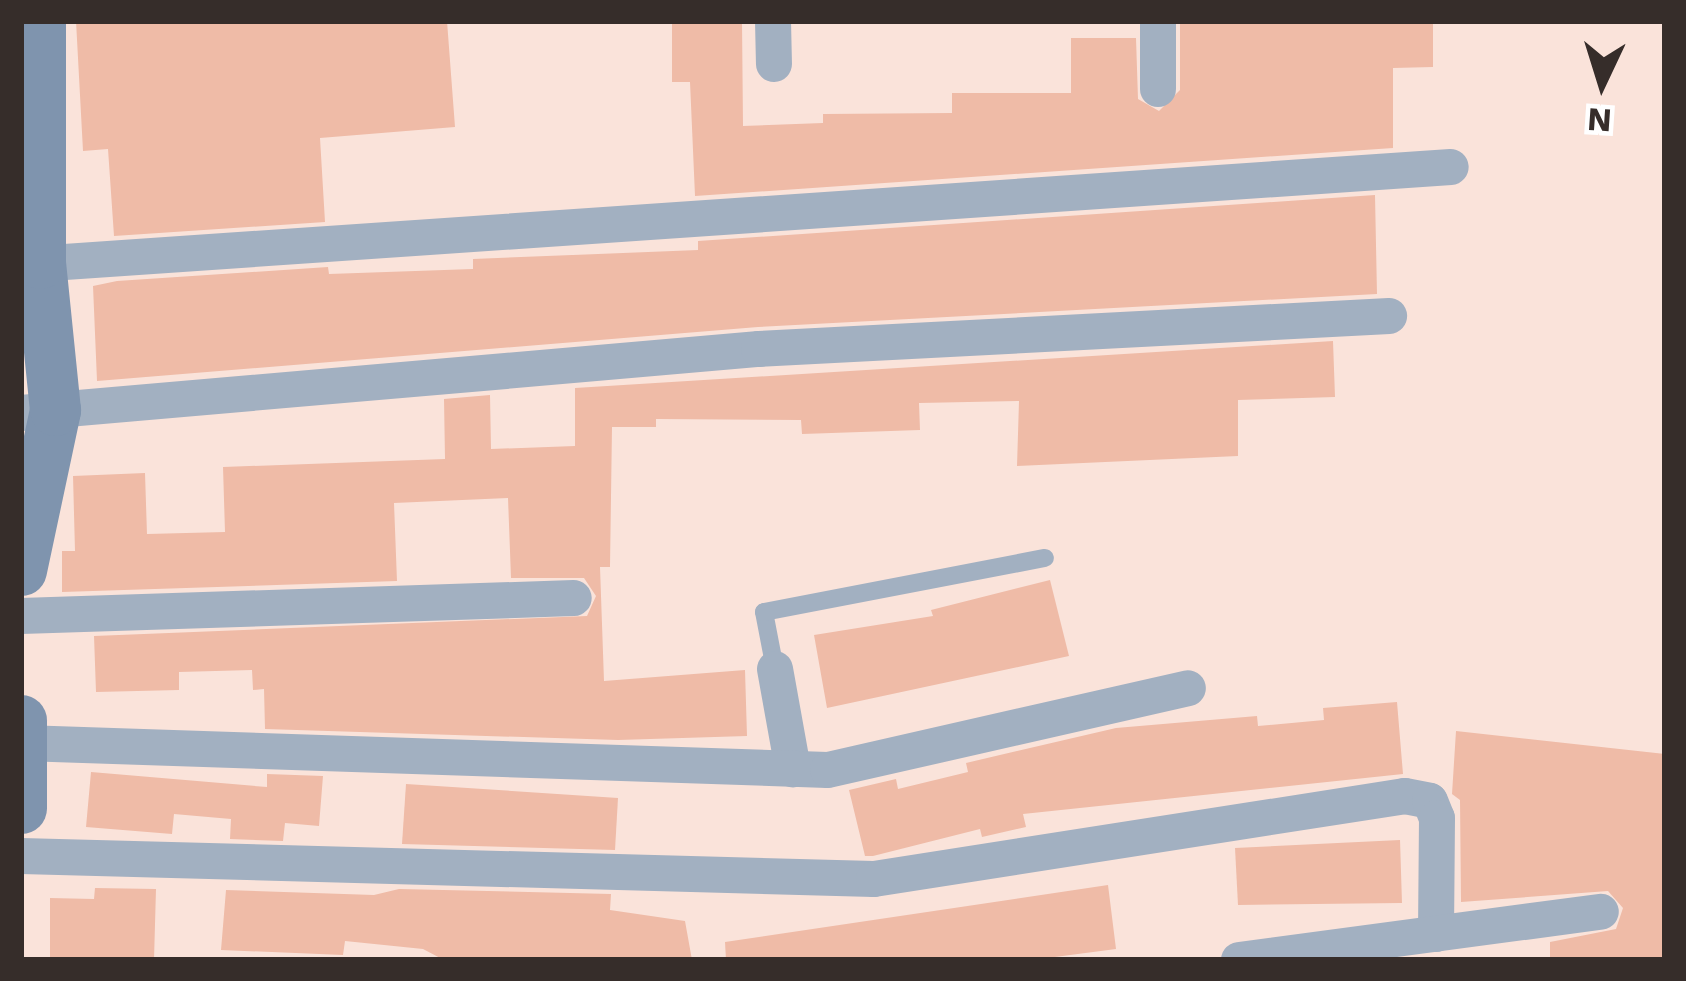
<!DOCTYPE html>
<style>
body{margin:0}
#map{position:relative;width:1686px;height:981px;overflow:hidden;background:#fae3da;font-family:"Work Sans",sans-serif}
div>[style]{position:absolute}
.building>*{inset:0;background:#efbba7}
.lane>*{height:18px;margin:-9px;padding:0 9px;transform-origin:9px;border-radius:9px;background:#a2b0c1}
.street>*{height:36px;margin:-18px;padding:0 18px;transform-origin:18px;border-radius:18px;background:#a2b0c1}
.secondary>*{height:51px;margin:-25.5px;padding:0 25.5px;transform-origin:25.5px;border-radius:25.5px;background:#7f94ae}
span{translate:-50% -50%;white-space:nowrap;text-align:center;line-height:1.15;-webkit-text-stroke:9px #fff;paint-order:stroke}
.frame{position:absolute;inset:0;border:24px solid #362d2a;pointer-events:none}
.north{position:absolute;left:1542px;top:24px;width:120px;height:120px;-webkit-text-stroke:9px #fff;paint-order:stroke;rotate:184deg;font-size:33px;font-weight:700;line-height:48px;text-align:center;color:#362d2a}
.north::after{content:'';display:block;margin:auto;width:42px;height:54px;background:#362d2a;clip-path:polygon(50% 0,100% 100%,50% 72%,0 100%)}
</style>
<div id="map">
<div class="building">
<div style="clip-path:polygon(76px 21px,447px 21px,455px 127px,320px 138px,325px 222px,114px 236px,108px 149px,83px 151px)"></div>
<div style="clip-path:polygon(672px 21px,742px 21px,743px 126px,823px 123px,823px 114px,952px 113px,952px 93px,1071px 93px,1071px 38px,1136px 38px,1138px 99px,1159px 111px,1180px 90px,1180px 21px,1433px 21px,1433px 67px,1393px 68px,1393px 148px,695px 196px,690px 82px,672px 82px)"></div>
<div style="clip-path:polygon(1375px 195px,1377px 294px,758px 327px,97px 381px,93px 286px,117px 281px,328px 267px,329px 274px,473px 269px,473px 259px,698px 250px,698px 241px)"></div>
<div style="clip-path:polygon(1333px 341px,1335px 397px,1238px 400px,1238px 456px,1017px 466px,1019px 401px,919px 403px,920px 430px,802px 434px,801px 420px,656px 419px,656px 427px,612px 427px,610px 567px,600px 567px,604px 681px,745px 670px,747px 736px,618px 740px,265px 729px,264px 689px,253px 690px,252px 670px,179px 672px,179px 690px,96px 692px,94px 636px,587px 616px,596px 596px,584px 578px,511px 578px,508px 498px,394px 503px,397px 581px,62px 592px,62px 551px,75px 551px,73px 476px,145px 473px,147px 534px,225px 532px,223px 467px,445px 459px,444px 399px,490px 395px,491px 449px,575px 446px,575px 388px)"></div>
<div style="clip-path:polygon(1050px 580px,1069px 656px,827px 708px,814px 635px,933px 616px,931px 610px)"></div>
<div style="clip-path:polygon(1397px 702px,1403px 774px,1023px 814px,1026px 827px,982px 837px,980px 829px,873px 856px,865px 856px,849px 790px,896px 779px,898px 789px,968px 772px,966px 763px,1116px 728px,1257px 716px,1258px 726px,1324px 720px,1323px 708px)"></div>
<div style="clip-path:polygon(1456px 731px,1665px 754px,1665px 960px,1550px 960px,1550px 942px,1616px 929px,1623px 908px,1608px 891px,1461px 902px,1460px 800px,1452px 794px)"></div>
<div style="clip-path:polygon(91px 772px,267px 787px,267px 774px,323px 776px,319px 826px,285px 823px,283px 841px,230px 839px,231px 819px,174px 814px,172px 834px,86px 827px)"></div>
<div style="clip-path:polygon(406px 784px,618px 798px,615px 850px,402px 844px)"></div>
<div style="clip-path:polygon(1400px 840px,1402px 903px,1238px 905px,1235px 848px)"></div>
<div style="clip-path:polygon(1108px 885px,1116px 949px,1032px 960px,726px 960px,725px 942px)"></div>
<div style="clip-path:polygon(95px 888px,156px 889px,154px 960px,50px 960px,50px 898px,94px 899px)"></div>
<div style="clip-path:polygon(399px 889px,611px 894px,610px 910px,685px 921px,692px 960px,444px 960px,423px 949px,345px 941px,343px 955px,221px 950px,226px 890px,374px 895px)"></div>
</div>
<div class="lane">
<div style="left:775px;top:669px;width:58px;rotate:-100.9deg"></div>
<div style="left:764px;top:612px;width:286px;rotate:-10.9deg"></div>
</div>
<div class="street">
<div style="left:773px;top:21px;width:43px;rotate:88.7deg"></div>
<div style="left:1158px;top:21px;width:68px;rotate:90deg"></div>
<div style="left:21px;top:265px;width:1433px;rotate:-3.92deg"></div>
<div style="left:21px;top:413px;width:741px;rotate:-4.96deg"></div>
<div style="left:759px;top:349px;width:631px;rotate:-3deg"></div>
<div style="left:21px;top:616px;width:553px;rotate:-1.86deg"></div>
<div style="left:775px;top:669px;width:102px;rotate:79.8deg"></div>
<div style="left:23px;top:743px;width:805px;rotate:1.92deg"></div>
<div style="left:828px;top:770px;width:369px;rotate:-12.8deg"></div>
<div style="left:21px;top:856px;width:853px;rotate:1.54deg"></div>
<div style="left:874px;top:879px;width:537px;rotate:-8.88deg"></div>
<div style="left:1405px;top:796px;width:25px;rotate:11deg"></div>
<div style="left:1430px;top:801px;width:18px;rotate:68deg"></div>
<div style="left:1437px;top:818px;width:116px;rotate:90.5deg"></div>
<div style="left:1239px;top:960px;width:365px;rotate:-7.6deg"></div>
</div>
<div class="secondary">
<div style="left:21px;top:570px;width:164px;rotate:-78deg"></div>
<div style="left:55px;top:410px;width:148px;rotate:-95.8deg"></div>
<div style="left:40px;top:263px;width:242px;rotate:-90deg"></div>
<div style="left:21px;top:720px;width:88px;rotate:90deg"></div>
</div>
<div class="frame"></div>
<div class="north">N</div>
</div>
